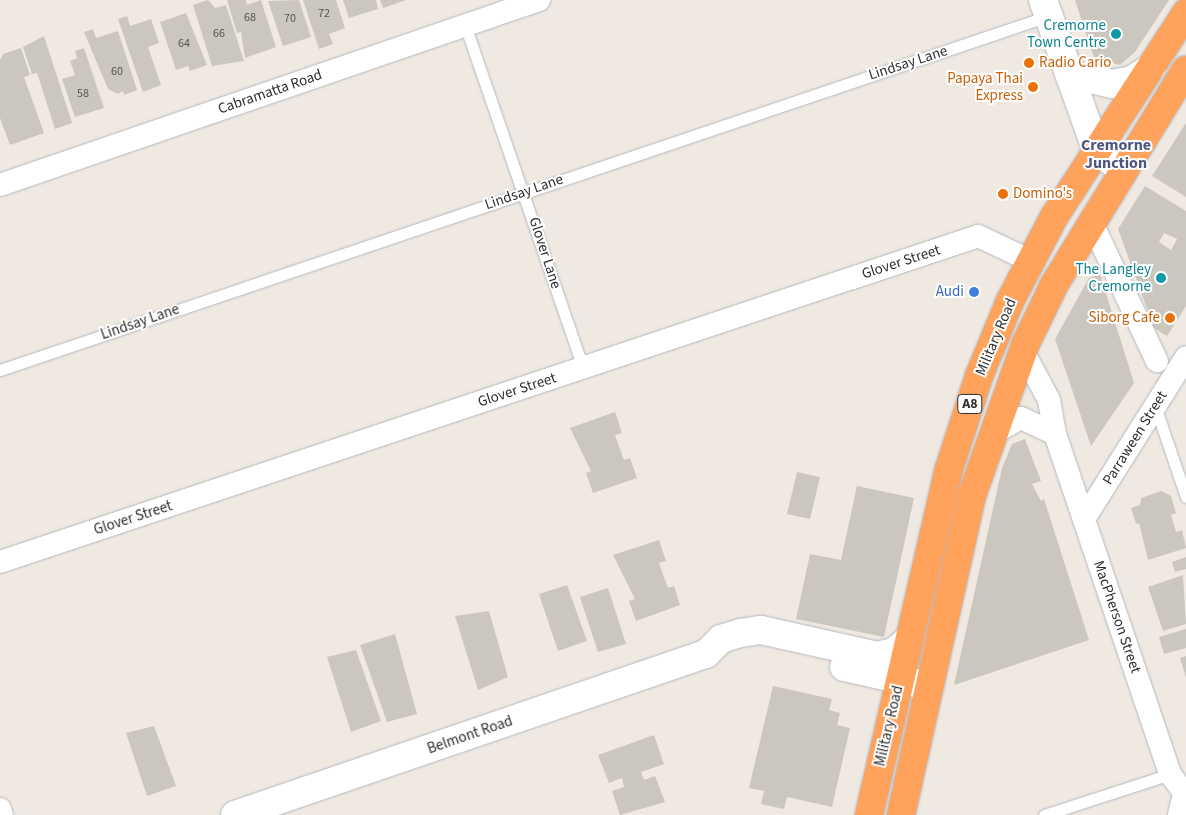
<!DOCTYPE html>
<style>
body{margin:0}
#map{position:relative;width:1186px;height:815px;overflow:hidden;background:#efe9e1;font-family:"Source Sans 3",sans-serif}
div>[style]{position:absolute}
.building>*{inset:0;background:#cbc7bf}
.roads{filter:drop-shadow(0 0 1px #b4b7c1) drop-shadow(0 0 1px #b4b7c1)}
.lane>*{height:11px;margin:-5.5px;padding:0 5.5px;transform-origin:5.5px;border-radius:5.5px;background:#fff}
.street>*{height:22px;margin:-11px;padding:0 11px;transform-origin:11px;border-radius:11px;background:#fff}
.secondary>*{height:28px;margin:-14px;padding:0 14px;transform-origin:14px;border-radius:14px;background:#fff}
.highway>*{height:28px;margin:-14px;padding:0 14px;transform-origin:14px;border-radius:14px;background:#ffa35c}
.dots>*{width:14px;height:14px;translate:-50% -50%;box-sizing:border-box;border:2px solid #fff;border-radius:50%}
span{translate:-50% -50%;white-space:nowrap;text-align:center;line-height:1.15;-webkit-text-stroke:4px #fff;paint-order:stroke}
.number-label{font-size:12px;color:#555452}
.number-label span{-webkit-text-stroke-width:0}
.shield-label span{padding:1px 4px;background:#fff;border:1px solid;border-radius:4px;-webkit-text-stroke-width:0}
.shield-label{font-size:14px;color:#2e2e2e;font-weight:700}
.culture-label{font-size:15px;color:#0d838f}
.right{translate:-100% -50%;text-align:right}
.street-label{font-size:15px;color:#2e2e2e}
.food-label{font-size:15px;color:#c56008}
.left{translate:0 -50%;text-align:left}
.shop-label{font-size:15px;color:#366cbe}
.neighbourhood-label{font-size:16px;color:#4d5680;font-weight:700}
</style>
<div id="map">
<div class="building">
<div style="clip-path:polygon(208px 0,215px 8px,226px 5px,244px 61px,212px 66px,193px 5px)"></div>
<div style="clip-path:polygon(227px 0,246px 0,247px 5px,261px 0,276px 47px,245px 58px,241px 32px,237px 33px)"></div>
<div style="clip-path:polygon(299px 0,311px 37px,283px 46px,268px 1px)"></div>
<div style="clip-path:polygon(303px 0,336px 0,345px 28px,329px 34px,333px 44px,319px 49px)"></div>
<div style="clip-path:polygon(343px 0,376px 0,378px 9px,349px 18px)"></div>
<div style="clip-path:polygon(380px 0,406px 0,383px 8px)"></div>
<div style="clip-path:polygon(1075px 0,1169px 0,1135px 52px,1120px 65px,1094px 58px)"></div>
<div style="clip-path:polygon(186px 13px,207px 65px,190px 71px,188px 66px,176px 70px,160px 22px)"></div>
<div style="clip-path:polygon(127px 16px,130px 26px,151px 19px,159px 43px,148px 47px,161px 85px,143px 92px,118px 19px)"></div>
<div style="clip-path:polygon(93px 29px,96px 38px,118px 31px,137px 90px,124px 95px,123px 91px,118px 94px,108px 89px,84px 32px)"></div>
<div style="clip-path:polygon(44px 36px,72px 123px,55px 129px,37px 73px,32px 74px,23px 47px)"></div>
<div style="clip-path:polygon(21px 48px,30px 75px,24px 77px,44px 133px,10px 145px,0 118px,0 60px,3px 54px)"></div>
<div style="clip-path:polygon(84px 48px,104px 108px,75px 117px,62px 79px,75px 75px,70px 61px,77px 58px,75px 51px)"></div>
<div style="clip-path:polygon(1186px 123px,1186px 197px,1152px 176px)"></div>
<div style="clip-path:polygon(evenodd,1145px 186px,1186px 211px,1186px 306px,1167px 336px,1154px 328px,1118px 229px,1145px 186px,1164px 233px,1177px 239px,1171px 250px,1159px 242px,1164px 233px)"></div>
<div style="clip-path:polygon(1100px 274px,1134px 383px,1091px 446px,1055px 339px,1089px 278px)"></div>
<div style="clip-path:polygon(615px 412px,622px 433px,615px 435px,624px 460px,630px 458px,637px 478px,593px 493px,586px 473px,591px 471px,570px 428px)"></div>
<div style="clip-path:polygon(1025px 439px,1041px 481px,1032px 484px,1041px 501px,1044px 499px,1089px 640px,954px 685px,1002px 468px,1012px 444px)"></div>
<div style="clip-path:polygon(797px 472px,820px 477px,810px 519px,787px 514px)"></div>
<div style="clip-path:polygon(857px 486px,914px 498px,884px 637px,796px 619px,810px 554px,841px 560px)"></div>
<div style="clip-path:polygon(1161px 491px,1171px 496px,1176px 513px,1171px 515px,1176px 532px,1182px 530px,1186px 548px,1148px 560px,1139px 523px,1136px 524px,1131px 508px,1140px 505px,1141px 498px)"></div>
<div style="clip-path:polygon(659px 540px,666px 561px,659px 563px,668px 588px,674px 586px,680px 605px,636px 621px,629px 601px,635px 599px,613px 555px)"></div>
<div style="clip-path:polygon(1186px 557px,1186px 569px,1175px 572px,1172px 562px)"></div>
<div style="clip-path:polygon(1183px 575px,1186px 624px,1163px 631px,1148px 587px)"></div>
<div style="clip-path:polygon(567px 585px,587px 641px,558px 651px,539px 594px)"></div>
<div style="clip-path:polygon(608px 588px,626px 644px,598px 652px,580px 597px)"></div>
<div style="clip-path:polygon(489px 611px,508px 677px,478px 690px,455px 616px)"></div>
<div style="clip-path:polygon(1186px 629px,1186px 648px,1164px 654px,1159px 637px)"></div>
<div style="clip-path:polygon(395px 634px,417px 714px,387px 722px,360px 645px)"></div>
<div style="clip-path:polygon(356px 650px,381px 721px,351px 732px,327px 657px)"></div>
<div style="clip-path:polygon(1186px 656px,1186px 678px,1180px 658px)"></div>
<div style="clip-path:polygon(773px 686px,832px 699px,829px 710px,840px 713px,837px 725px,850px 728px,832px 807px,787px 797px,784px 809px,761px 804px,764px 791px,749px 788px)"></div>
<div style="clip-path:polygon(154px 726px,176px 786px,147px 796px,126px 733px)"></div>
<div style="clip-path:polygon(654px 735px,664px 764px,641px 772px,644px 780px,655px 776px,665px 802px,620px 815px,612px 791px,624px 787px,622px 778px,609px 783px,598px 755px)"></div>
</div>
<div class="roads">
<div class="lane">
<div style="left:465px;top:25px;width:363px;rotate:71deg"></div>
<div style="left:0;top:370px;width:1106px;rotate:-18.66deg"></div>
<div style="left:1155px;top:406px;width:96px;rotate:71.2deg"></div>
<div style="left:1044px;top:815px;width:133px;rotate:-18deg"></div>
</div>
<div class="street">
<div style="left:0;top:185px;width:570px;rotate:-18.94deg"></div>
<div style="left:1091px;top:221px;width:155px;rotate:64.8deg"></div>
<div style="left:1026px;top:343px;width:14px;rotate:90deg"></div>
<div style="left:1026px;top:357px;width:49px;rotate:61.9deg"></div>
<div style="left:1049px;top:400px;width:35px;rotate:80deg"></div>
<div style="left:1055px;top:434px;width:359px;rotate:71.3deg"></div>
<div style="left:1170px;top:774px;width:26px;rotate:53deg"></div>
<div style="left:991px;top:435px;width:34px;rotate:-30deg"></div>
<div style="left:1021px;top:418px;width:38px;rotate:25deg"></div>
<div style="left:1084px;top:519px;width:191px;rotate:-57.8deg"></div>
<div style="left:0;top:562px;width:1031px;rotate:-18.43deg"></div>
<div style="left:978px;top:236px;width:59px;rotate:25.3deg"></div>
<div style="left:0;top:809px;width:6px;rotate:72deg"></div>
</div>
<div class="secondary">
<div style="left:1043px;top:0;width:161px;rotate:70.4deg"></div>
<div style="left:1097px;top:152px;width:32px;rotate:34deg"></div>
<div style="left:1069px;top:74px;width:44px;rotate:13.1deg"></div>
<div style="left:1112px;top:84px;width:20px;rotate:-11deg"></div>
<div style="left:1132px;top:80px;width:24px;rotate:-33deg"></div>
<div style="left:844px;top:667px;width:87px;rotate:12.6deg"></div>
<div style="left:235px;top:815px;width:498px;rotate:-18.9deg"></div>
<div style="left:706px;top:654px;width:21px;rotate:-45deg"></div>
<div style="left:721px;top:639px;width:21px;rotate:-17deg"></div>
<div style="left:741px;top:633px;width:20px;rotate:-9deg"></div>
<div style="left:761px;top:630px;width:119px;rotate:12.6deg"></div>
<div style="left:877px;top:656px;width:17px;rotate:-13deg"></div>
<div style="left:894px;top:652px;width:18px;rotate:-41deg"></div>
<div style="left:1182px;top:815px;width:16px;rotate:-76deg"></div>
</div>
<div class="highway">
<div style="left:869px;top:815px;width:355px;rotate:-77deg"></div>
<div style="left:949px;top:469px;width:98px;rotate:-72.1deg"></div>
<div style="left:979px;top:376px;width:81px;rotate:-67.5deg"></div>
<div style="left:1010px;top:301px;width:95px;rotate:-62.4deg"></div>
<div style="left:1054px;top:217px;width:243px;rotate:-57.1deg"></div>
<div style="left:901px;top:815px;width:325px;rotate:-77.5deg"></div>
<div style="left:971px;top:498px;width:164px;rotate:-70.5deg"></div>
<div style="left:1026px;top:343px;width:64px;rotate:-64.2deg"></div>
<div style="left:1054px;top:285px;width:252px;rotate:-58.5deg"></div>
</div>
</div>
<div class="dots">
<div style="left:1116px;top:34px;background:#0f9aa8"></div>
<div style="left:1029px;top:63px;background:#e8710a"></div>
<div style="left:1033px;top:87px;background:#e8710a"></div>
<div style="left:1003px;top:194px;background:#e8710a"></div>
<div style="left:1161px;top:278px;background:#0f9aa8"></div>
<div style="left:974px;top:292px;background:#3f7fe0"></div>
<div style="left:1170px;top:318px;background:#e8710a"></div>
</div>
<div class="number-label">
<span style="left:324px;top:14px">72</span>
<span style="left:250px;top:18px">68</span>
<span style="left:290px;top:19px">70</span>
<span style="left:219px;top:34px">66</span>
<span style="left:184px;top:44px">64</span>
<span style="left:117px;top:72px">60</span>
<span style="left:83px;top:94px">58</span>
</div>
<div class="shield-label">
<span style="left:970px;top:404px">A8</span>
</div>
<div class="culture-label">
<span class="right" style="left:1106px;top:34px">Cremorne<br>Town Centre</span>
<span class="right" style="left:1151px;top:278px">The Langley<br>Cremorne</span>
</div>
<div class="street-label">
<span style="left:908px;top:63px;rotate:-18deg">Lindsay Lane</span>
<span style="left:270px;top:92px;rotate:-19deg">Cabramatta Road</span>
<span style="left:524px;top:192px;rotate:-19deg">Lindsay Lane</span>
<span style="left:545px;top:253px;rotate:72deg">Glover Lane</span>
<span style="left:901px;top:262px;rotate:-18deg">Glover Street</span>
<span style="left:140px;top:322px;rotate:-19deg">Lindsay Lane</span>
<span style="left:996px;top:337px;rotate:-67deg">Military Road</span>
<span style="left:517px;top:390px;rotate:-18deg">Glover Street</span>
<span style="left:1135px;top:438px;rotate:-58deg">Parraween Street</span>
<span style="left:133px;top:518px;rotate:-18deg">Glover Street</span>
<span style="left:1117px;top:617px;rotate:71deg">MacPherson Street</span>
<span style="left:889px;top:726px;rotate:-77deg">Military Road</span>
<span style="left:470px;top:735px;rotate:-19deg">Belmont Road</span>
</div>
<div class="food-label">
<span class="left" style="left:1039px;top:63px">Radio Cario</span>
<span class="right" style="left:1023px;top:87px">Papaya Thai<br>Express</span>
<span class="left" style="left:1013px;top:194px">Domino's</span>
<span class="right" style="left:1160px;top:318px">Siborg Cafe</span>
</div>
<div class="shop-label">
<span class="right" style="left:964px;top:292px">Audi</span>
</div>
<div class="neighbourhood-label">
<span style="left:1116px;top:154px">Cremorne<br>Junction</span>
</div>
</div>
